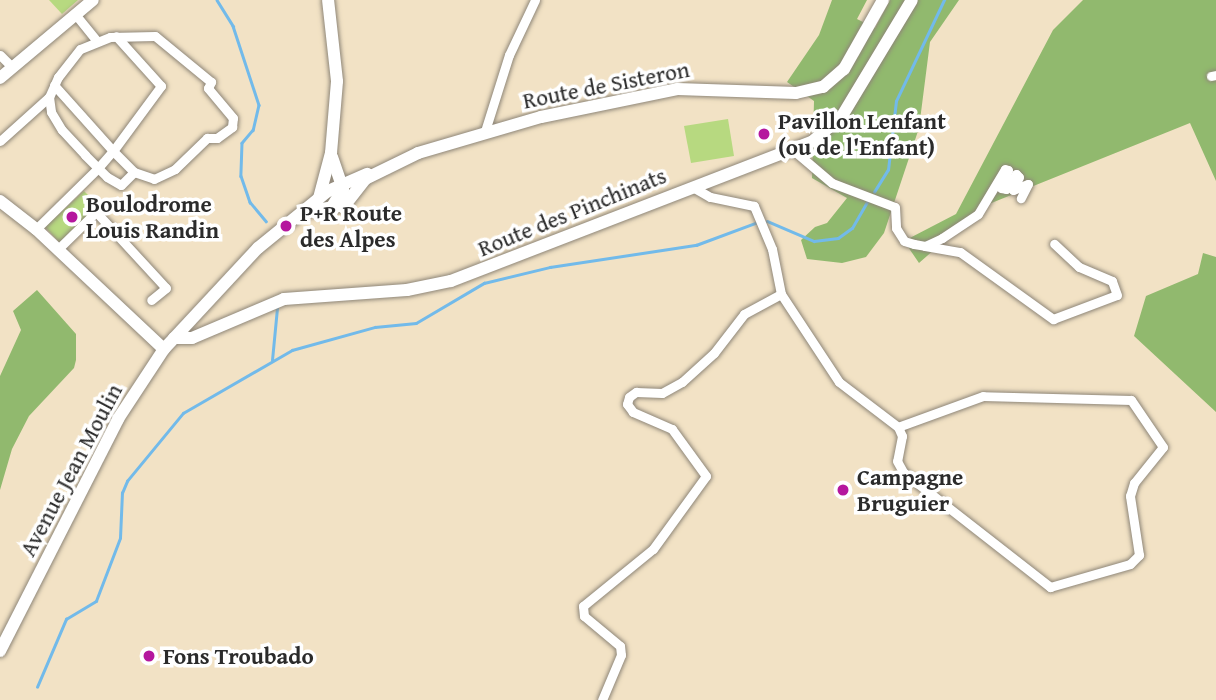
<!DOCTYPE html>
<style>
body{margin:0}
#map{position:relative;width:1216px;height:700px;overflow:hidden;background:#f2e2c5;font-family:"Gentium Book Plus",serif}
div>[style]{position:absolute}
.green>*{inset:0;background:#b7d980}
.forest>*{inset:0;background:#91b96e}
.stream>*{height:2.5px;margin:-1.25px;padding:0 1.25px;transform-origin:1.25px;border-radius:1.25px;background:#72baea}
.roads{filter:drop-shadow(0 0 2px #8e8678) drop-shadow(0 0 2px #8e8678)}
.street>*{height:9px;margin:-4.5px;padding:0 4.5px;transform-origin:4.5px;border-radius:4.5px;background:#fff}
.secondary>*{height:12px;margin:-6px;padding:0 6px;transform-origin:6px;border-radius:6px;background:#fff}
.dots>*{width:19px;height:19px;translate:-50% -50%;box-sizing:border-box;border:4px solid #fff;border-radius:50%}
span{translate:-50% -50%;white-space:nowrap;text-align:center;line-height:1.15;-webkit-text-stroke:7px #fff;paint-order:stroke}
.street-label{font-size:23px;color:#2b2b2b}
.poi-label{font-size:23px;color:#2b2b2b;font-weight:700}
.left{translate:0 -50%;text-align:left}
</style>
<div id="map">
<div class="green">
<div style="clip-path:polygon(49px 0,78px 0,62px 14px)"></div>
<div style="clip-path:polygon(728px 119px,734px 156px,691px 163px,684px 126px)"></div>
<div style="clip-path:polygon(84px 191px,100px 207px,60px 243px,45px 227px)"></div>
</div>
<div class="forest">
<div style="clip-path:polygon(832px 0,867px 0,857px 19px,875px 28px,890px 0,959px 0,930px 42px,919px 128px,884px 233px,866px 257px,842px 263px,807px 259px,801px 240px,815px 227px,827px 223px,847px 198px,812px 178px,814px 101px,787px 82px,819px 35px)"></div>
<div style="clip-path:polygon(1083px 0,1216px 0,1216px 181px,1190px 123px,984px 206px,919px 263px,904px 241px,956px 214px,1053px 30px)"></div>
<div style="clip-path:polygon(1203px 253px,1216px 257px,1216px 412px,1134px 336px,1146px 296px,1198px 274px)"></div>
<div style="clip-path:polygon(37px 290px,76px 334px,76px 360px,74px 368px,29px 416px,12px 449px,0 490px,0 376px,21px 330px,13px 311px)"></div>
</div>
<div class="stream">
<div style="left:217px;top:0;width:31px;rotate:58deg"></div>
<div style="left:233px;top:26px;width:83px;rotate:71.8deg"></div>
<div style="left:259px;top:105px;width:26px;rotate:103deg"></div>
<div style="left:253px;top:130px;width:17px;rotate:130deg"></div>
<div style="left:242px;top:143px;width:33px;rotate:92deg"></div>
<div style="left:241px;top:176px;width:28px;rotate:71deg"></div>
<div style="left:250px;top:202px;width:25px;rotate:50deg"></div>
<div style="left:874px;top:192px;width:26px;rotate:-58deg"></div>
<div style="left:888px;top:170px;width:69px;rotate:-83.4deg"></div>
<div style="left:896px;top:101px;width:112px;rotate:-64.6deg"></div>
<div style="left:767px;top:221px;width:51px;rotate:23.1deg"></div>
<div style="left:814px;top:241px;width:24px;rotate:-7deg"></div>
<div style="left:838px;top:238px;width:17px;rotate:-36deg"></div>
<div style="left:852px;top:228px;width:34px;rotate:-60deg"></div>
<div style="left:272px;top:360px;width:52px;rotate:-84.5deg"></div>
<div style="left:37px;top:687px;width:74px;rotate:-66.9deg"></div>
<div style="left:66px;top:619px;width:35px;rotate:-31deg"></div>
<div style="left:96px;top:601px;width:67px;rotate:-69.1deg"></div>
<div style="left:120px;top:538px;width:45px;rotate:-87.5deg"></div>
<div style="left:122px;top:493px;width:13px;rotate:-67deg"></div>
<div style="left:127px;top:481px;width:88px;rotate:-50.5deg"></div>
<div style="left:183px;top:413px;width:126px;rotate:-30deg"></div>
<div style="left:292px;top:350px;width:86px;rotate:-15.5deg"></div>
<div style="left:375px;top:327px;width:41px;rotate:-5.6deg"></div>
<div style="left:416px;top:323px;width:79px;rotate:-30.5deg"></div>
<div style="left:484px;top:283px;width:68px;rotate:-13.6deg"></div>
<div style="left:550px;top:267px;width:148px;rotate:-8.6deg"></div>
<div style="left:696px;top:245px;width:63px;rotate:-20.4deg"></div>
</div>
<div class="roads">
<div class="street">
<div style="left:75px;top:14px;width:33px;rotate:51deg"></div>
<div style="left:0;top:55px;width:17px;rotate:45deg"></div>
<div style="left:1211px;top:76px;width:5px;rotate:-11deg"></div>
<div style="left:54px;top:85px;width:89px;rotate:48.2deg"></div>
<div style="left:113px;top:151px;width:81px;rotate:-53.6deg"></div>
<div style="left:161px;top:86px;width:67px;rotate:-132deg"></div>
<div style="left:485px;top:131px;width:80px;rotate:-72.5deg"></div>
<div style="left:509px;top:55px;width:61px;rotate:-64.7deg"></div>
<div style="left:0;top:141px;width:66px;rotate:-41.9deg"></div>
<div style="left:792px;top:149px;width:52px;rotate:40.4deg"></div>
<div style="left:832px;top:183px;width:67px;rotate:20.9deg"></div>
<div style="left:895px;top:207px;width:21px;rotate:87deg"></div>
<div style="left:896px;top:228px;width:15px;rotate:58deg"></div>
<div style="left:904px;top:241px;width:10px;rotate:17deg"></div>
<div style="left:914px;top:244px;width:11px;rotate:10deg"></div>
<div style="left:925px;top:246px;width:19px;rotate:-25deg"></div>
<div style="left:942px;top:238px;width:43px;rotate:-33.7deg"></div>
<div style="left:978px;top:214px;width:52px;rotate:-59deg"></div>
<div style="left:1005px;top:169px;width:3px;rotate:18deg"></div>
<div style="left:1008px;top:170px;width:19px;rotate:111deg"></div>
<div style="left:1001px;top:188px;width:5px;rotate:11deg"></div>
<div style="left:1006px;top:189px;width:18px;rotate:-56deg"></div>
<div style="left:1016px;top:174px;width:4px;rotate:45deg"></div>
<div style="left:1019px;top:177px;width:14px;rotate:115deg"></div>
<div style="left:1013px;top:190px;width:16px;rotate:-22deg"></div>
<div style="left:1028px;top:184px;width:16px;rotate:117deg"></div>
<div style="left:36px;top:229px;width:87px;rotate:-44.5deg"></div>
<div style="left:98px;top:168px;width:23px;rotate:-49deg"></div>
<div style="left:113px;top:151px;width:30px;rotate:45deg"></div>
<div style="left:134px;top:172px;width:21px;rotate:19deg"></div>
<div style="left:154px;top:179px;width:23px;rotate:-25deg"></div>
<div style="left:175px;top:169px;width:45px;rotate:-44.1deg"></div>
<div style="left:207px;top:138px;width:10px"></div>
<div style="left:217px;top:138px;width:19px;rotate:-36deg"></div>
<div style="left:232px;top:127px;width:9px;rotate:-84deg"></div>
<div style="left:233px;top:118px;width:39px;rotate:-130deg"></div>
<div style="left:208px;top:88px;width:7px;rotate:-63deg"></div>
<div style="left:211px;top:82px;width:72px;rotate:-140.6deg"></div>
<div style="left:155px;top:36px;width:45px;rotate:178.7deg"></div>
<div style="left:110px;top:37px;width:32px;rotate:158deg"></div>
<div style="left:80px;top:49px;width:36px;rotate:128deg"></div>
<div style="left:58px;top:77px;width:22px;rotate:114deg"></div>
<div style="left:49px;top:97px;width:15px;rotate:82deg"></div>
<div style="left:51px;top:112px;width:21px;rotate:59deg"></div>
<div style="left:62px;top:130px;width:34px;rotate:47deg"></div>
<div style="left:85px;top:155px;width:31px;rotate:45deg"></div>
<div style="left:107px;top:177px;width:16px;rotate:30deg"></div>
<div style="left:121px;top:185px;width:18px;rotate:-45deg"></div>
<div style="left:925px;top:246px;width:36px;rotate:10deg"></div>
<div style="left:960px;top:252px;width:115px;rotate:35.8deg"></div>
<div style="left:1053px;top:319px;width:68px;rotate:-20.6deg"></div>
<div style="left:1117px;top:295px;width:15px;rotate:-110deg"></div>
<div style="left:1112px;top:281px;width:36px;rotate:-157deg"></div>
<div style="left:1079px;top:267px;width:34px;rotate:-137deg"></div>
<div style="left:57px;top:250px;width:54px;rotate:-44.3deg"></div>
<div style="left:96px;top:212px;width:103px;rotate:47.4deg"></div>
<div style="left:166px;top:288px;width:19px;rotate:141deg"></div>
<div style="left:781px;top:294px;width:105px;rotate:56.6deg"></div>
<div style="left:839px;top:382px;width:74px;rotate:37.3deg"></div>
<div style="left:898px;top:427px;width:10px;rotate:66deg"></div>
<div style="left:902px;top:436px;width:25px;rotate:101deg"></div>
<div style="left:897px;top:461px;width:13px;rotate:61deg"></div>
<div style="left:903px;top:472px;width:187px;rotate:38deg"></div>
<div style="left:1050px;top:587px;width:83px;rotate:-16deg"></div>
<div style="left:1130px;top:564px;width:13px;rotate:-45deg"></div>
<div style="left:1139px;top:555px;width:60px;rotate:-98.7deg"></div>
<div style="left:1130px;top:496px;width:14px;rotate:-73deg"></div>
<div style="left:1134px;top:483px;width:46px;rotate:-51.1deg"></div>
<div style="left:1163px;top:447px;width:57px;rotate:-124.2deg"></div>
<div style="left:1131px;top:400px;width:148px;rotate:-178.5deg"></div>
<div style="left:983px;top:396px;width:90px;rotate:160deg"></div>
<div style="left:602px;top:700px;width:49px;rotate:-67.1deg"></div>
<div style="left:621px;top:655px;width:9px;rotate:-96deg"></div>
<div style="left:620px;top:646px;width:47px;rotate:-140.2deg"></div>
<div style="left:584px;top:616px;width:10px;rotate:-96deg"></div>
<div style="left:583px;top:606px;width:90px;rotate:-39.2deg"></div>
<div style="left:653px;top:549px;width:90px;rotate:-54deg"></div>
<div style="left:706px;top:476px;width:58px;rotate:-125.9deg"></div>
<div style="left:672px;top:429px;width:43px;rotate:-156.4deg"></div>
<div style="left:633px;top:412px;width:10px;rotate:-127deg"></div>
<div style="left:627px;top:404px;width:7px;rotate:-74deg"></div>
<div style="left:629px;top:397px;width:9px;rotate:-36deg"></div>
<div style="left:636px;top:392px;width:26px;rotate:2deg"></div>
<div style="left:662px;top:393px;width:23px;rotate:-29deg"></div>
<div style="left:682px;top:382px;width:43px;rotate:-42.2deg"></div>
<div style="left:714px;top:353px;width:49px;rotate:-52.4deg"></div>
<div style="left:744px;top:314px;width:42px;rotate:-28.4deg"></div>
<div style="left:781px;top:294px;width:46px;rotate:-101.3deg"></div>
<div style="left:772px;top:249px;width:47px;rotate:-112.7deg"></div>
<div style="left:754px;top:206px;width:45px;rotate:-168.4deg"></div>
<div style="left:710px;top:197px;width:20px;rotate:-150deg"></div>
</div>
<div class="secondary">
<div style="left:0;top:78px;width:121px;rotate:-40deg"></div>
<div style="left:332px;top:157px;width:34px;rotate:71deg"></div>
<div style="left:343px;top:189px;width:19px;rotate:122deg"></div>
<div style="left:319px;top:198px;width:47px;rotate:-75.1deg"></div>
<div style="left:331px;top:153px;width:72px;rotate:-85.2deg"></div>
<div style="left:337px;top:81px;width:81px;rotate:-96.3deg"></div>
<div style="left:0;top:201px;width:46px;rotate:37.9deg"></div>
<div style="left:36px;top:229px;width:175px;rotate:43.2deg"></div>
<div style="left:305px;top:212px;width:41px;rotate:-9.9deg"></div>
<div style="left:345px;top:205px;width:33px;rotate:-52deg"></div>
<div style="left:365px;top:179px;width:59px;rotate:-26.1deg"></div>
<div style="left:418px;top:153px;width:128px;rotate:-16.3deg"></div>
<div style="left:541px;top:117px;width:139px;rotate:-11.6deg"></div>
<div style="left:677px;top:89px;width:119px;rotate:1.9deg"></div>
<div style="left:796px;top:93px;width:28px;rotate:-13deg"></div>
<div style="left:823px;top:87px;width:28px;rotate:-41deg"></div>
<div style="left:844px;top:69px;width:79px;rotate:-60.5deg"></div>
<div style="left:174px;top:338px;width:18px"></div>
<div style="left:192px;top:338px;width:100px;rotate:-23deg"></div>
<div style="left:284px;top:299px;width:123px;rotate:-4.2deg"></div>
<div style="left:407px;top:290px;width:45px;rotate:-11.6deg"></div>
<div style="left:451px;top:281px;width:388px;rotate:-21.1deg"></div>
<div style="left:813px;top:141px;width:38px;rotate:-41deg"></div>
<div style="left:842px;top:116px;width:135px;rotate:-58.9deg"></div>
<div style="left:0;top:651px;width:260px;rotate:-63deg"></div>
<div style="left:118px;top:419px;width:84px;rotate:-56.7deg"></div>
<div style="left:164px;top:349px;width:138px;rotate:-47.1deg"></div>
<div style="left:258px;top:248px;width:90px;rotate:-39.2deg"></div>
<div style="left:328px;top:191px;width:43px;rotate:-23.6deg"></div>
</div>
</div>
<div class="dots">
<div style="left:764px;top:134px;background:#b5179e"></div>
<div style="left:72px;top:217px;background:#b5179e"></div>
<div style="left:286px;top:226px;background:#b5179e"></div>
<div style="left:843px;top:490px;background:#b5179e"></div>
<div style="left:149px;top:656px;background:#b5179e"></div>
</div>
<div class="street-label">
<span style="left:606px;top:85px;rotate:-11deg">Route de Sisteron</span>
<span style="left:572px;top:212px;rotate:-22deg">Route des Pinchinats</span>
<span style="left:71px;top:470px;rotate:-62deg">Avenue Jean Moulin</span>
</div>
<div class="poi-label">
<span class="left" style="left:778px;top:134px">Pavillon Lenfant<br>(ou de l'Enfant)</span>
<span class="left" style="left:86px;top:217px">Boulodrome<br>Louis Randin</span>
<span class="left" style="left:300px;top:226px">P+R Route<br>des Alpes</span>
<span class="left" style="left:857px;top:490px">Campagne<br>Bruguier</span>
<span class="left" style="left:163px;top:656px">Fons Troubado</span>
</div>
</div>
